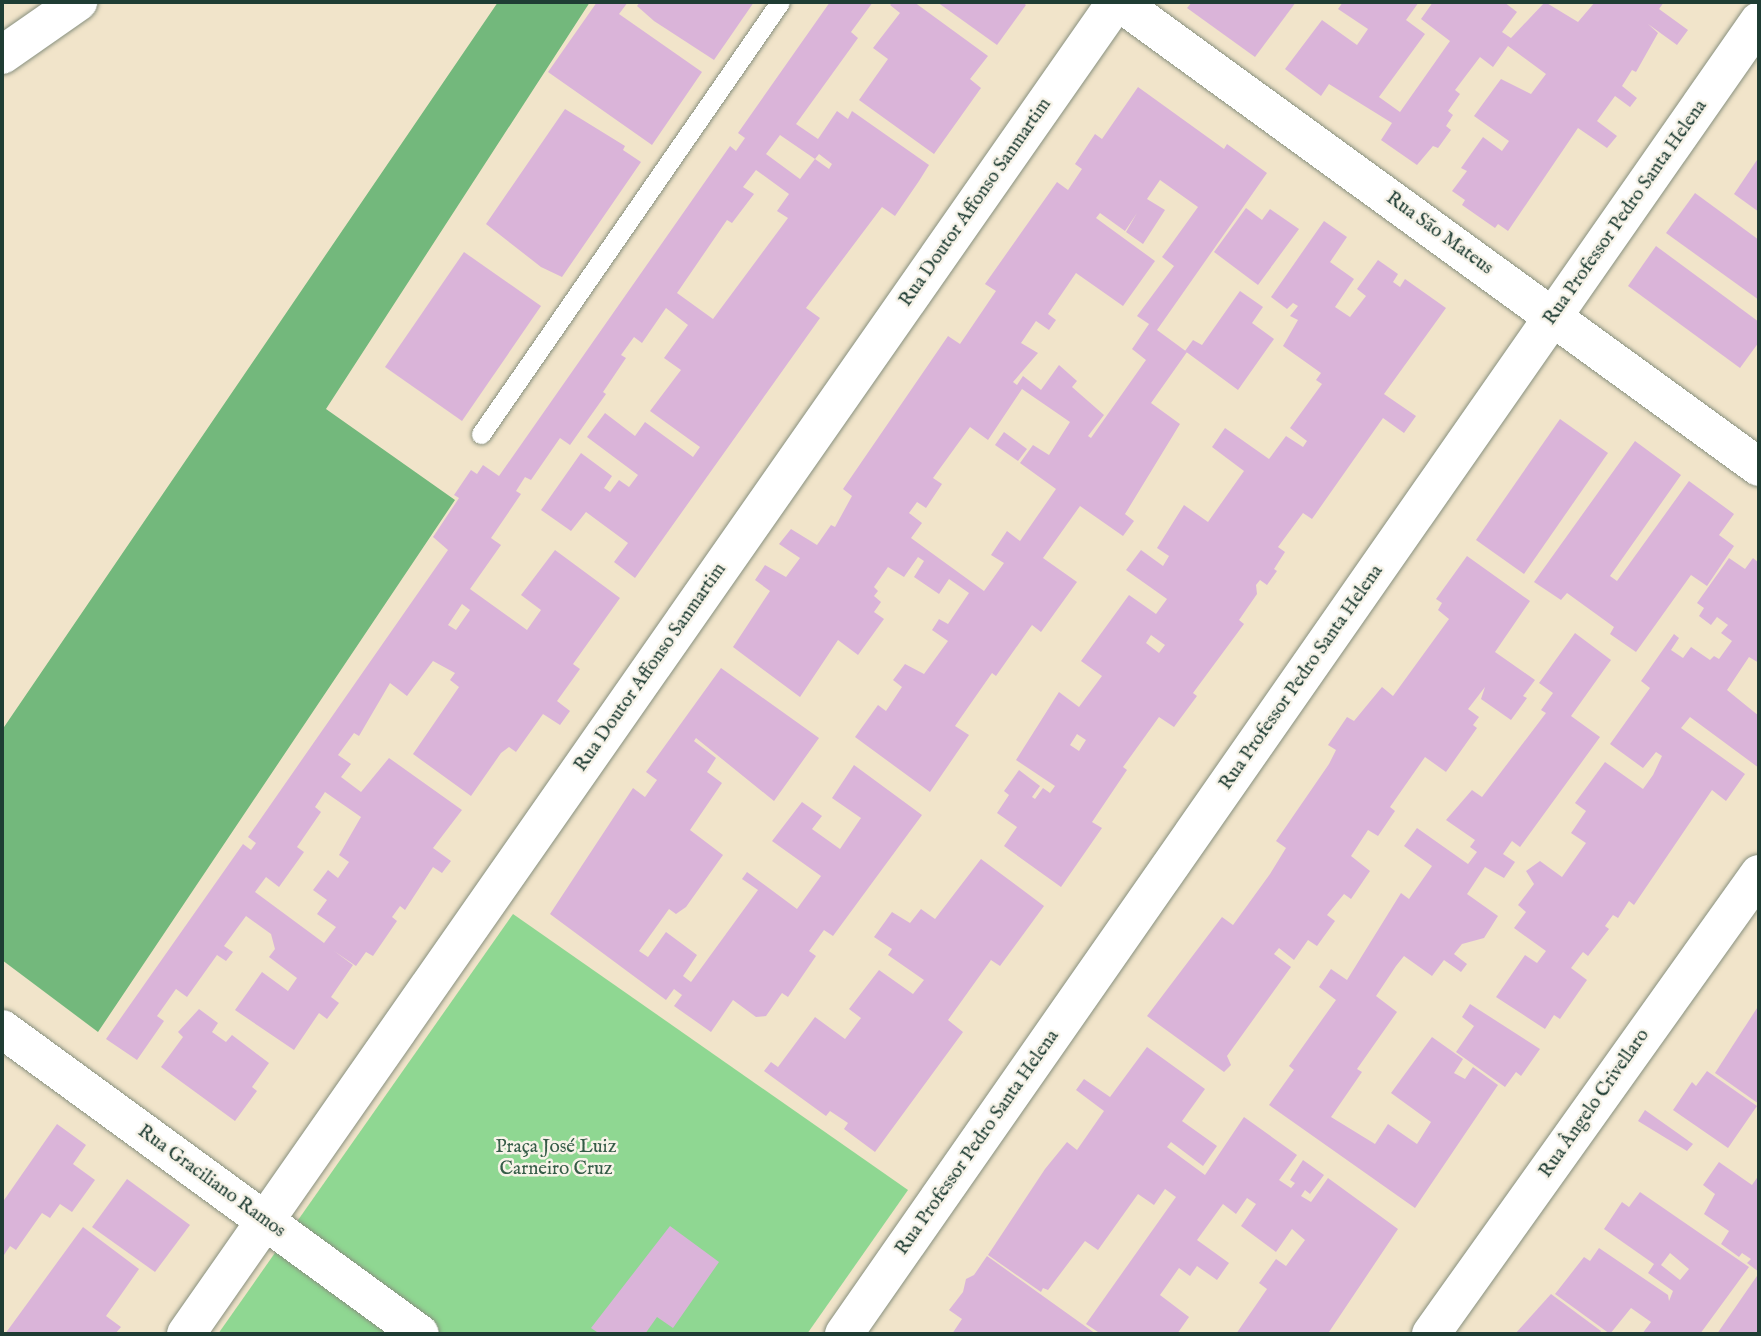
<!DOCTYPE html>
<meta charset="utf-8">
<style>
body{margin:0}
#map{position:relative;width:1761px;height:1336px;overflow:hidden;background:#f1e4ca;font-family:"IM FELL English",serif}
div>[style]{position:absolute}
.green>*{inset:0;background:#8fd792}
.forest>*{inset:0;background:#73b87c}
.building>*{inset:0;background:#dab4d9}
.roads{filter:drop-shadow(0 0 2px #88907f) drop-shadow(0 0 2px #88907f)}
.service>*{height:19px;margin:-9.5px;padding:0 9.5px;transform-origin:9.5px;border-radius:9.5px;background:#fff}
.minor>*{height:38px;margin:-19px;padding:0 19px;transform-origin:19px;border-radius:19px;background:#fff}
.tertiary>*{height:38px;margin:-19px;padding:0 19px;transform-origin:19px;border-radius:19px;background:#fff}
span{translate:-50% -50%;white-space:nowrap;text-align:center;line-height:1.15;-webkit-text-stroke:5px #f7f3e8;paint-order:stroke}
.street-label{font-size:19px;color:#1f3d34}
.park-label{font-size:19px;color:#355c47}
.frame{position:absolute;inset:0;border:4px solid #1f3d34;pointer-events:none}
</style>
<div id="map">
<div class="green">
<div style="clip-path:polygon(513px 914px,908px 1190px,807px 1334px,218px 1334px)"></div>
</div>
<div class="forest">
<div style="clip-path:polygon(498px 2px,590px 2px,326px 409px,455px 500px,98px 1032px,2px 960px,2px 730px)"></div>
</div>
<div class="building">
<div style="clip-path:polygon(597px 2px,628px 2px,619px 14px,702px 72px,652px 145px,548px 72px)"></div>
<div style="clip-path:polygon(640px 2px,754px 2px,714px 60px,654px 21px,637px 6px)"></div>
<div style="clip-path:polygon(evenodd,830px 2px,873px 2px,851px 32px,858px 38px,796px 124px,818px 139px,837px 111px,848px 119px,852px 111px,929px 165px,919px 181px,895px 216px,882px 207px,806px 308px,820px 318px,635px 578px,614px 562px,628px 543px,586px 512px,571px 531px,541px 510px,581px 453px,612px 476px,604px 488px,610px 492px,619px 480px,629px 487px,638px 475px,587px 437px,605px 413px,635px 436px,645px 422px,693px 457px,700px 447px,650px 411px,681px 370px,664px 358px,688px 325px,666px 308px,642px 343px,634px 337px,621px 355px,626px 358px,603px 392px,606px 394px,570px 445px,560px 438px,531px 480px,525px 477px,516px 491px,521px 494px,491px 538px,501px 545px,470px 589px,527px 630px,541px 610px,521px 595px,555px 550px,620px 598px,573px 664px,580px 669px,557px 701px,570px 711px,560px 725px,543px 714px,516px 752px,509px 747px,501px 753px,471px 796px,413px 754px,459px 687px,450px 680px,455px 673px,433px 661px,407px 696px,390px 683px,359px 736px,354px 733px,338px 755px,351px 764px,341px 777px,361px 792px,389px 758px,462px 810px,433px 848px,451px 861px,442px 873px,433px 867px,405px 910px,400px 906px,392px 917px,397px 921px,373px 956px,366px 952px,356px 966px,334px 951px,353px 965px,331px 997px,339px 1003px,327px 1019px,319px 1013px,294px 1050px,235px 1010px,262px 972px,288px 991px,297px 978px,269px 957px,275px 949px,271px 934px,246px 916px,224px 946px,233px 952px,226px 961px,217px 955px,187px 997px,176px 989px,157px 1016px,164px 1021px,137px 1060px,106px 1039px,243px 844px,251px 850px,256px 843px,248px 837px,448px 550px,433px 537px,459px 498px,454px 495px,471px 470px,477px 474px,483px 465px,499px 476px,730px 146px,736px 151px,745px 138px,738px 133px,830px 2px,780px 135px,815px 159px,819px 154px,832px 164px,829px 169px,815px 159px,800px 179px,766px 154px,780px 135px,830px 2px,756px 170px,789px 194px,777px 211px,788px 218px,713px 319px,677px 293px,727px 220px,732px 223px,754px 194px,743px 187px,756px 170px,830px 2px,462px 604px,470px 610px,456px 630px,448px 625px,462px 604px,830px 2px,325px 792px,361px 817px,339px 855px,349px 862px,338px 878px,328px 870px,313px 890px,327px 900px,317px 914px,336px 927px,324px 943px,255px 892px,266px 877px,279px 887px,304px 852px,297px 847px,321px 812px,315px 807px,325px 792px)"></div>
<div style="clip-path:polygon(893px 2px,914px 2px,988px 56px,970px 79px,981px 88px,934px 154px,859px 100px,888px 59px,873px 48px,900px 13px,890px 5px)"></div>
<div style="clip-path:polygon(937px 2px,1022px 2px,1026px 5px,997px 45px)"></div>
<div style="clip-path:polygon(1192px 2px,1296px 2px,1255px 57px,1187px 8px)"></div>
<div style="clip-path:polygon(1343px 2px,1419px 2px,1406px 20px,1425px 34px,1379px 97px,1400px 112px,1450px 41px,1421px 19px,1433px 2px,1504px 2px,1517px 12px,1502px 32px,1511px 38px,1545px 2px,1578px 22px,1595px 2px,1664px 2px,1659px 9px,1688px 30px,1677px 45px,1648px 24px,1658px 33px,1636px 72px,1632px 70px,1622px 86px,1637px 98px,1630px 107px,1615px 96px,1597px 121px,1617px 136px,1607px 148px,1578px 128px,1508px 231px,1498px 224px,1495px 228px,1462px 205px,1465px 200px,1452px 191px,1467px 171px,1461px 168px,1483px 137px,1502px 151px,1509px 141px,1474px 116px,1501px 79px,1531px 94px,1546px 74px,1508px 46px,1493px 67px,1480px 57px,1455px 90px,1460px 94px,1448px 111px,1453px 115px,1446px 126px,1451px 130px,1438px 148px,1433px 146px,1417px 165px,1381px 140px,1392px 123px,1329px 84px,1321px 96px,1285px 69px,1322px 20px,1357px 45px,1368px 29px,1338px 9px)"></div>
<div style="clip-path:polygon(evenodd,1138px 87px,1224px 149px,1227px 144px,1267px 173px,1157px 330px,1187px 352px,1151px 403px,1180px 424px,1125px 514px,1134px 521px,1123px 536px,1080px 506px,1043px 558px,1077px 582px,1041px 632px,1032px 625px,996px 676px,992px 673px,955px 726px,969px 735px,930px 792px,855px 737px,878px 705px,886px 711px,902px 687px,893px 680px,905px 664px,924px 674px,948px 641px,932px 630px,939px 619px,948px 624px,969px 593px,949px 579px,939px 594px,914px 577px,924px 561px,918px 557px,904px 577px,888px 567px,874px 587px,878px 591px,874px 596px,881px 602px,874px 612px,884px 619px,858px 655px,838px 640px,800px 697px,733px 647px,770px 591px,755px 580px,765px 565px,786px 577px,800px 558px,779px 544px,791px 529px,817px 545px,831px 525px,835px 527px,852px 496px,843px 489px,948px 336px,960px 344px,996px 291px,985px 284px,1057px 182px,1068px 190px,1082px 169px,1075px 164px,1095px 134px,1102px 139px,1138px 87px,1160px 180px,1198px 207px,1162px 257px,1174px 266px,1137px 316px,1149px 324px,1132px 349px,1146px 360px,1091px 438px,1088px 436px,1104px 415px,1072px 387px,1077px 381px,1059px 365px,1041px 390px,1023px 376px,1017px 385px,1013px 382px,1038px 353px,1021px 343px,1036px 321px,1049px 330px,1056px 320px,1048px 314px,1076px 273px,1123px 306px,1155px 261px,1096px 218px,1100px 213px,1125px 231px,1137px 213px,1126px 232px,1143px 244px,1165px 210px,1147px 199px,1160px 180px,1138px 87px,1022px 389px,1070px 422px,1049px 455px,1033px 445px,1020px 463px,1056px 489px,1020px 541px,1007px 531px,991px 555px,1004px 563px,984px 591px,911px 538px,922px 523px,909px 513px,917px 502px,926px 508px,942px 484px,933px 478px,970px 427px,988px 440px,1022px 389px)"></div>
<div style="clip-path:polygon(565px 109px,625px 146px,623px 150px,641px 162px,562px 277px,541px 267px,486px 224px)"></div>
<div style="clip-path:polygon(1759px 157px,1759px 212px,1734px 194px)"></div>
<div style="clip-path:polygon(1695px 193px,1759px 240px,1759px 300px,1666px 233px)"></div>
<div style="clip-path:polygon(1246px 208px,1262px 220px,1270px 209px,1299px 229px,1258px 285px,1214px 252px)"></div>
<div style="clip-path:polygon(evenodd,1324px 221px,1347px 237px,1330px 262px,1354px 279px,1335px 307px,1350px 317px,1366px 296px,1357px 289px,1378px 260px,1398px 274px,1393px 282px,1400px 287px,1405px 279px,1446px 308px,1384px 394px,1416px 416px,1404px 433px,1383px 418px,1312px 519px,1303px 513px,1278px 547px,1285px 552px,1274px 569px,1277px 571px,1267px 585px,1260px 580px,1256px 585px,1257px 594px,1239px 620px,1244px 624px,1193px 693px,1197px 696px,1174px 727px,1159px 717px,1123px 767px,1127px 770px,1092px 822px,1102px 828px,1061px 887px,1004px 846px,1017px 827px,997px 813px,1009px 795px,1004px 791px,1019px 770px,1040px 786px,1032px 797px,1035px 799px,1043px 788px,1050px 793px,1055px 786px,1016px 760px,1059px 692px,1079px 707px,1102px 676px,1081px 661px,1129px 595px,1156px 614px,1167px 599px,1126px 570px,1141px 550px,1163px 566px,1169px 556px,1157px 548px,1184px 505px,1208px 522px,1244px 471px,1212px 447px,1225px 428px,1269px 459px,1286px 436px,1303px 447px,1307px 441px,1290px 428px,1322px 384px,1316px 380px,1321px 373px,1283px 346px,1298px 320px,1290px 316px,1298px 306px,1293px 303px,1287px 309px,1271px 297px,1324px 221px,1151px 635px,1165px 645px,1159px 653px,1146px 643px,1151px 635px,1324px 221px,1077px 734px,1086px 740px,1079px 751px,1070px 745px,1077px 734px)"></div>
<div style="clip-path:polygon(1656px 246px,1759px 322px,1759px 342px,1740px 368px,1628px 286px)"></div>
<div style="clip-path:polygon(464px 252px,541px 306px,462px 421px,385px 367px)"></div>
<div style="clip-path:polygon(1240px 291px,1263px 307px,1252px 323px,1274px 339px,1238px 390px,1185px 351px,1193px 340px,1202px 345px)"></div>
<div style="clip-path:polygon(1560px 419px,1608px 453px,1524px 574px,1476px 540px)"></div>
<div style="clip-path:polygon(1004px 432px,1027px 449px,1018px 461px,995px 445px)"></div>
<div style="clip-path:polygon(1635px 441px,1681px 475px,1610px 576px,1617px 581px,1689px 481px,1734px 514px,1719px 535px,1734px 546px,1707px 586px,1691px 575px,1636px 652px,1610px 634px,1614px 627px,1567px 593px,1561px 600px,1534px 582px)"></div>
<div style="clip-path:polygon(1467px 556px,1530px 601px,1495px 652px,1535px 680px,1523px 696px,1527px 698px,1511px 720px,1481px 699px,1485px 687px,1468px 709px,1479px 717px,1473px 725px,1477px 728px,1446px 772px,1425px 757px,1390px 807px,1395px 811px,1378px 836px,1368px 830px,1351px 856px,1370px 871px,1351px 899px,1344px 894px,1327px 915px,1335px 921px,1317px 946px,1308px 940px,1294px 960px,1279px 948px,1274px 954px,1291px 967px,1227px 1056px,1231px 1065px,1224px 1072px,1147px 1016px,1222px 917px,1233px 925px,1270px 874px,1286px 848px,1276px 841px,1329px 764px,1336px 750px,1328px 745px,1347px 717px,1354px 721px,1382px 687px,1393px 696px,1449px 619px,1438px 610px,1442px 603px,1436px 599px)"></div>
<div style="clip-path:polygon(1729px 558px,1745px 569px,1753px 558px,1759px 563px,1759px 663px,1749px 657px,1727px 690px,1759px 716px,1759px 768px,1690px 717px,1681px 728px,1745px 774px,1726px 801px,1712px 790px,1634px 905px,1629px 901px,1618px 918px,1613px 915px,1605px 926px,1609px 929px,1588px 956px,1583px 952px,1571px 968px,1587px 980px,1560px 1019px,1554px 1015px,1545px 1029px,1496px 997px,1525px 955px,1537px 963px,1546px 951px,1514px 928px,1526px 912px,1518px 905px,1534px 884px,1526px 871px,1540px 861px,1562px 877px,1586px 843px,1571px 833px,1586px 811px,1575px 803px,1605px 762px,1643px 789px,1653px 775px,1662px 756px,1656px 752px,1643px 768px,1610px 744px,1650px 688px,1641px 681px,1674px 634px,1679px 638px,1671px 650px,1683px 658px,1691px 647px,1710px 660px,1714px 656px,1719px 659px,1732px 641px,1721px 633px,1728px 625px,1717px 617px,1711px 625px,1699px 616px,1704px 608px,1697px 603px)"></div>
<div style="clip-path:polygon(1575px 633px,1611px 660px,1571px 716px,1600px 737px,1520px 847px,1512px 841px,1503px 854px,1515px 862px,1504px 878px,1485px 867px,1467px 894px,1498px 916px,1484px 938px,1462px 944px,1454px 954px,1467px 964px,1461px 972px,1444px 960px,1432px 976px,1404px 956px,1396px 966px,1376px 996px,1397px 1012px,1357px 1069px,1362px 1072px,1331px 1117px,1375px 1144px,1388px 1124px,1417px 1144px,1431px 1122px,1391px 1093px,1432px 1037px,1463px 1059px,1454px 1073px,1465px 1079px,1473px 1067px,1498px 1085px,1415px 1208px,1269px 1105px,1294px 1070px,1289px 1066px,1336px 1000px,1319px 987px,1331px 969px,1347px 980px,1401px 893px,1409px 899px,1432px 866px,1404px 846px,1417px 828px,1468px 864px,1477px 852px,1470px 847px,1475px 840px,1446px 820px,1472px 790px,1482px 797px,1546px 713px,1541px 710px,1553px 693px,1539px 683px)"></div>
<div style="clip-path:polygon(721px 668px,819px 738px,774px 801px,696px 738px,694px 741px,716px 758px,707px 772px,722px 783px,690px 830px,723px 855px,686px 907px,676px 914px,669px 909px,639px 951px,648px 957px,666px 932px,697px 955px,683px 976px,691px 982px,758px 890px,742px 879px,747px 872px,797px 909px,821px 876px,772px 841px,802px 802px,822px 816px,812px 829px,840px 849px,861px 818px,832px 798px,854px 765px,922px 815px,833px 936px,824px 930px,809px 951px,816px 956px,788px 997px,782px 993px,766px 1016px,756px 1017px,733px 1000px,711px 1032px,674px 1006px,682px 995px,674px 989px,666px 1000px,550px 914px,633px 788px,645px 797px,657px 780px,646px 772px)"></div>
<div style="clip-path:polygon(981px 859px,1044px 906px,1000px 966px,991px 960px,948px 1020px,963px 1032px,875px 1152px,844px 1129px,848px 1123px,830px 1111px,826px 1116px,764px 1071px,771px 1062px,778px 1067px,815px 1017px,845px 1039px,861px 1018px,849px 1009px,879px 970px,913px 994px,924px 980px,888px 955px,892px 949px,874px 937px,892px 912px,910px 923px,921px 909px,935px 919px)"></div>
<div style="clip-path:polygon(1470px 1004px,1540px 1049px,1521px 1076px,1516px 1072px,1505px 1087px,1456px 1052px,1474px 1026px,1462px 1017px)"></div>
<div style="clip-path:polygon(1759px 1005px,1759px 1104px,1715px 1073px)"></div>
<div style="clip-path:polygon(199px 1009px,218px 1023px,212px 1032px,226px 1042px,232px 1035px,269px 1063px,252px 1087px,257px 1091px,235px 1121px,161px 1067px,183px 1037px,178px 1032px)"></div>
<div style="clip-path:polygon(1147px 1047px,1205px 1089px,1182px 1121px,1217px 1146px,1203px 1166px,1171px 1142px,1167px 1147px,1205px 1175px,1244px 1117px,1297px 1155px,1279px 1180px,1291px 1188px,1295px 1183px,1290px 1180px,1303px 1160px,1324px 1175px,1310px 1194px,1305px 1190px,1301px 1196px,1311px 1202px,1328px 1178px,1398px 1229px,1329px 1332px,1332px 1334px,1236px 1334px,1267px 1289px,1259px 1283px,1276px 1259px,1286px 1266px,1305px 1240px,1292px 1229px,1276px 1252px,1241px 1226px,1256px 1204px,1247px 1198px,1236px 1214px,1223px 1204px,1197px 1240px,1229px 1263px,1217px 1280px,1197px 1266px,1190px 1276px,1179px 1268px,1160px 1295px,1189px 1317px,1177px 1334px,1101px 1334px,1086px 1324px,1176px 1197px,1165px 1189px,1154px 1205px,1138px 1194px,1098px 1250px,1085px 1241px,1048px 1290px,1043px 1288px,1041px 1292px,988px 1255px,1045px 1169px,1067px 1142px,1077px 1150px,1104px 1111px,1076px 1090px,1084px 1079px,1110px 1097px)"></div>
<div style="clip-path:polygon(1707px 1071px,1757px 1106px,1728px 1148px,1673px 1110px,1692px 1082px,1696px 1086px)"></div>
<div style="clip-path:polygon(1645px 1110px,1693px 1144px,1687px 1151px,1638px 1121px)"></div>
<div style="clip-path:polygon(57px 1124px,86px 1145px,73px 1164px,95px 1180px,72px 1212px,60px 1204px,50px 1218px,42px 1213px,16px 1250px,10px 1246px,2px 1258px,2px 1203px)"></div>
<div style="clip-path:polygon(1719px 1162px,1752px 1185px,1759px 1175px,1759px 1272px,1747px 1263px,1751px 1259px,1742px 1253px,1739px 1257px,1721px 1244px,1729px 1231px,1704px 1214px,1715px 1194px,1703px 1185px)"></div>
<div style="clip-path:polygon(127px 1179px,190px 1225px,155px 1272px,92px 1227px)"></div>
<div style="clip-path:polygon(evenodd,1640px 1192px,1749px 1267px,1700px 1334px,1642px 1334px,1651px 1322px,1631px 1308px,1610px 1334px,1555px 1294px,1584px 1257px,1590px 1261px,1599px 1248px,1668px 1295px,1669px 1301px,1673px 1291px,1648px 1273px,1654px 1264px,1604px 1229px,1622px 1202px,1629px 1207px,1640px 1192px,1670px 1253px,1689px 1269px,1680px 1280px,1661px 1265px,1670px 1253px)"></div>
<div style="clip-path:polygon(670px 1226px,719px 1262px,673px 1328px,657px 1317px,645px 1334px,600px 1334px,591px 1328px)"></div>
<div style="clip-path:polygon(83px 1227px,139px 1269px,106px 1316px,121px 1327px,115px 1334px,5px 1334px)"></div>
<div style="clip-path:polygon(987px 1256px,1096px 1334px,952px 1334px,962px 1319px,949px 1310px,963px 1292px,966px 1279px,974px 1275px)"></div>
<div style="clip-path:polygon(1759px 1273px,1759px 1334px,1717px 1334px,1719px 1331px)"></div>
<div style="clip-path:polygon(1551px 1294px,1601px 1331px,1599px 1334px,1515px 1334px)"></div>
</div>
<div class="roads">
<div class="service">
<div style="left:481px;top:434px;width:525px;rotate:-55.31deg"></div>
</div>
<div class="minor">
<div style="left:1119px;top:2px;width:791px;rotate:36deg"></div>
<div style="left:2px;top:55px;width:93px;rotate:-34.9deg"></div>
<div style="left:186px;top:1334px;width:1625px;rotate:-55.08deg"></div>
</div>
<div class="tertiary">
<div style="left:2px;top:1029px;width:517px;rotate:36.12deg"></div>
<div style="left:844px;top:1334px;width:1600px;rotate:-55.13deg"></div>
<div style="left:1431px;top:1334px;width:565px;rotate:-54.51deg"></div>
</div>
</div>
<div class="street-label">
<span style="left:976px;top:203px;rotate:-55deg">Rua Doutor Affonso Sanmartim</span>
<span style="left:1626px;top:213px;rotate:-55deg">Rua Professor Pedro Santa Helena</span>
<span style="left:1439px;top:234px;rotate:36deg">Rua São Mateus</span>
<span style="left:651px;top:668px;rotate:-55deg">Rua Doutor Affonso Sanmartim</span>
<span style="left:1302px;top:678px;rotate:-55deg">Rua Professor Pedro Santa Helena</span>
<span style="left:1595px;top:1104px;rotate:-55deg">Rua Ângelo Crivellaro</span>
<span style="left:978px;top:1143px;rotate:-55deg">Rua Professor Pedro Santa Helena</span>
<span style="left:211px;top:1182px;rotate:36deg">Rua Graciliano Ramos</span>
</div>
<div class="park-label">
<span style="left:556px;top:1159px">Praça José Luiz<br>Carneiro Cruz</span>
</div>
<div class="frame"></div>
</div>
